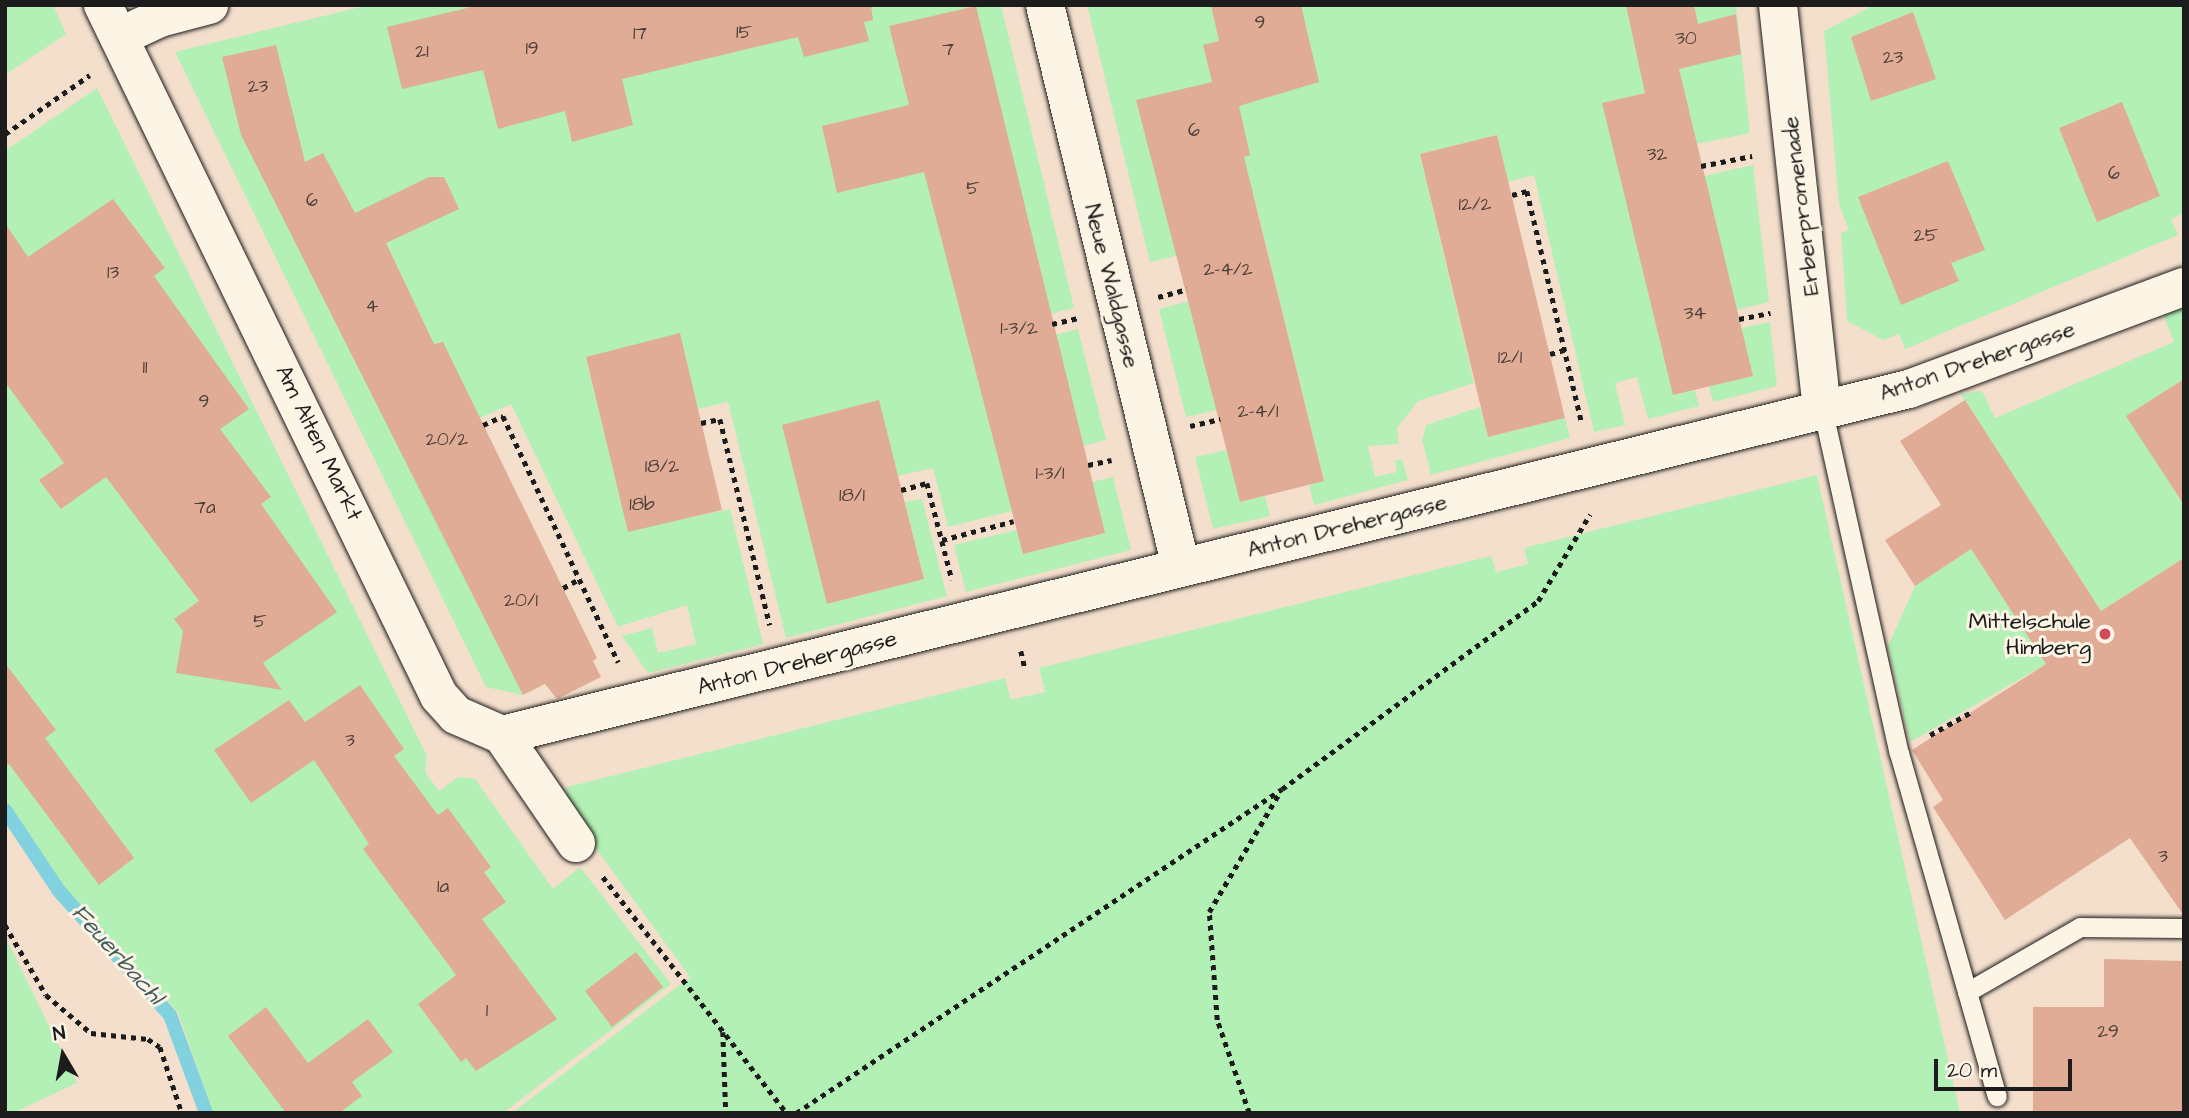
<!DOCTYPE html>
<style>
body{margin:0}
#map{position:relative;width:2189px;height:1118px;overflow:hidden;background:#f4dfcd;font-family:"Architects Daughter",sans-serif}
div>[style]{position:absolute}
.green>*{inset:0;background:#b3f0b5}
.stream>*{height:14px;margin:-7px;padding:0 7px;transform-origin:7px;border-radius:7px;background:#82d1df}
.building>*{inset:0;background:#e1ac95}
.path>*{height:4.5px;margin-top:-2.25px;transform-origin:0;background:repeating-linear-gradient(90deg,#1c1c1c 0 5px,transparent 0 10px)}
.roads{filter:drop-shadow(0 0 2px #1c1c1c) drop-shadow(0 0 2px #1c1c1c)}
.service>*{height:19px;margin:-9.5px;padding:0 9.5px;transform-origin:9.5px;border-radius:9.5px;background:#fcf5e5}
.minor>*{height:38px;margin:-19px;padding:0 19px;transform-origin:19px;border-radius:19px;background:#fcf5e5}
.dots>*{width:19px;height:19px;translate:-50% -50%;box-sizing:border-box;border:4px solid #fcf5e5;border-radius:50%}
span{translate:-50% -50%;white-space:nowrap;text-align:center;line-height:1.15;-webkit-text-stroke:6px #fcf5e5;paint-order:stroke}
.number-label{font-size:19px;color:#4d403a}
.number-label span{-webkit-text-stroke-width:0}
.street-label{font-size:23px;color:#1c1c1c}
.poi-label{font-size:23px;color:#1c1c1c}
.right{translate:-100% -50%;text-align:right}
.water-label{font-size:24px;color:#405b60;font-style:italic}
.frame{position:absolute;inset:0;border:7px solid #1c1c1c;pointer-events:none}
.north{position:absolute;left:28px;top:1020px;width:70px;height:70px;-webkit-text-stroke:5px #fcf5e5;paint-order:stroke;rotate:350deg;font-size:19px;font-weight:700;line-height:28px;text-align:center;color:#1c1c1c}
.north::after{content:'';display:block;margin:auto;width:24px;height:32px;background:#1c1c1c;clip-path:polygon(50% 0,100% 100%,50% 72%,0 100%)}
.scale{position:absolute;left:1934px;top:1059px;width:138px;height:32px;box-sizing:border-box;border:4px solid #1c1c1c;border-top:0;padding-left:9px;font-size:21px;line-height:24px;white-space:nowrap;color:#1c1c1c;-webkit-text-stroke:5px #fcf5e5;paint-order:stroke}
</style>
<div id="map">
<div class="green">
<div style="clip-path:polygon(5px 5px,53px 5px,66px 34px,5px 75px)"></div>
<div style="clip-path:polygon(369px 5px,1001px 5px,1074px 308px,1050px 314px,1012px 511px,948px 527px,933px 468px,898px 476px,827px 604px,924px 579px,905px 502px,922px 499px,947px 596px,786px 638px,728px 402px,698px 409px,680px 334px,586px 358px,628px 531px,730px 509px,763px 644px,648px 673px,622px 636px,652px 628px,658px 653px,696px 644px,687px 605px,618px 627px,511px 404px,480px 418px,384px 411px,523px 695px,486px 687px,175px 52px)"></div>
<div style="clip-path:polygon(1087px 5px,1736px 5px,1750px 133px,1696px 144px,1682px 84px,1603px 103px,1673px 395px,1695px 390px,1699px 406px,1648px 419px,1637px 377px,1615px 383px,1625px 425px,1594px 432px,1534px 175px,1508px 182px,1497px 135px,1420px 154px,1474px 383px,1418px 401px,1397px 428px,1399px 444px,1368px 446px,1375px 477px,1397px 472px,1395px 461px,1402px 459px,1408px 480px,1314px 505px,1309px 485px,1324px 480px,1253px 192px,1179px 255px,1150px 262px)"></div>
<div style="clip-path:polygon(1874px 5px,2184px 5px,2184px 213px,2171px 219px,2178px 235px,1905px 349px,1899px 334px,1883px 340px,1847px 321px,1841px 233px,1849px 230px,1839px 205px,1824px 31px)"></div>
<div style="clip-path:polygon(97px 88px,427px 756px,425px 772px,439px 791px,458px 777px,475px 779px,553px 889px,580px 867px,671px 984px,503px 1113px,213px 1113px,178px 1012px,65px 889px,5px 800px,5px 151px)"></div>
<div style="clip-path:polygon(1753px 165px,1769px 302px,1736px 310px,1704px 176px)"></div>
<div style="clip-path:polygon(1190px 301px,1217px 410px,1186px 417px,1159px 309px)"></div>
<div style="clip-path:polygon(2184px 305px,2184px 379px,2127px 416px,2184px 505px,2184px 558px,2101px 611px,1961px 394px,1982px 391px,1995px 418px,2174px 342px,2162px 313px)"></div>
<div style="clip-path:polygon(1770px 322px,1777px 386px,1713px 402px,1709px 386px,1752px 376px,1741px 328px)"></div>
<div style="clip-path:polygon(1078px 329px,1106px 440px,1083px 446px,1055px 335px)"></div>
<div style="clip-path:polygon(1480px 407px,1488px 437px,1565px 418px,1570px 438px,1431px 475px,1422px 440px,1426px 425px)"></div>
<div style="clip-path:polygon(1227px 450px,1240px 502px,1265px 496px,1270px 516px,1213px 529px,1195px 457px)"></div>
<div style="clip-path:polygon(1817px 475px,1960px 1113px,512px 1113px,690px 977px,565px 806px,567px 787px,1005px 678px,1011px 700px,1045px 692px,1039px 668px,1491px 556px,1496px 572px,1528px 564px,1524px 548px)"></div>
<div style="clip-path:polygon(1113px 477px,1131px 550px,966px 592px,954px 545px,1017px 530px,1023px 554px,1105px 533px,1092px 482px)"></div>
<div style="clip-path:polygon(1971px 549px,2046px 664px,1910px 742px,1888px 646px,1915px 586px)"></div>
<div style="clip-path:polygon(5px 936px,77px 1083px,13px 1113px,5px 1113px)"></div>
</div>
<div class="stream">
<div style="left:5px;top:810px;width:97px;rotate:56.3deg"></div>
<div style="left:59px;top:891px;width:166px;rotate:48.2deg"></div>
<div style="left:170px;top:1015px;width:104px;rotate:69.8deg"></div>
</div>
<div class="building">
<div style="clip-path:polygon(480px 5px,871px 5px,873px 20px,864px 22px,869px 41px,804px 57px,798px 37px,622px 79px,633px 125px,572px 142px,565px 111px,498px 129px,483px 70px,402px 89px,387px 27px)"></div>
<div style="clip-path:polygon(1211px 5px,1301px 5px,1319px 82px,1239px 106px,1250px 155px,1244px 157px,1324px 481px,1240px 502px,1136px 100px,1212px 82px,1203px 45px,1219px 41px)"></div>
<div style="clip-path:polygon(1626px 5px,1694px 5px,1698px 24px,1736px 14px,1741px 54px,1679px 69px,1753px 376px,1673px 395px,1602px 103px,1645px 93px)"></div>
<div style="clip-path:polygon(976px 6px,1105px 533px,1023px 554px,924px 172px,837px 193px,822px 126px,909px 105px,889px 26px)"></div>
<div style="clip-path:polygon(1913px 12px,1936px 79px,1871px 101px,1851px 37px)"></div>
<div style="clip-path:polygon(276px 45px,305px 162px,323px 153px,355px 213px,429px 177px,444px 177px,459px 209px,386px 243px,434px 344px,443px 342px,597px 658px,593px 661px,601px 677px,557px 699px,545px 684px,523px 695px,241px 135px,222px 57px)"></div>
<div style="clip-path:polygon(2122px 102px,2160px 196px,2097px 222px,2059px 128px)"></div>
<div style="clip-path:polygon(1497px 135px,1565px 418px,1488px 437px,1420px 154px)"></div>
<div style="clip-path:polygon(1948px 161px,1985px 250px,1951px 263px,1959px 281px,1901px 305px,1858px 197px)"></div>
<div style="clip-path:polygon(113px 199px,165px 268px,154px 276px,249px 409px,220px 429px,271px 497px,261px 504px,337px 612px,263px 663px,282px 690px,176px 673px,183px 631px,174px 619px,199px 601px,106px 477px,61px 509px,39px 480px,64px 463px,5px 382px,5px 223px,28px 257px)"></div>
<div style="clip-path:polygon(680px 333px,722px 510px,628px 532px,586px 357px)"></div>
<div style="clip-path:polygon(2184px 379px,2184px 505px,2126px 416px)"></div>
<div style="clip-path:polygon(879px 400px,924px 579px,827px 604px,782px 425px)"></div>
<div style="clip-path:polygon(1965px 400px,2101px 611px,2184px 558px,2184px 916px,2130px 838px,2005px 920px,1933px 807px,1943px 800px,1912px 750px,2046px 664px,1971px 549px,1915px 586px,1885px 540px,1941px 505px,1900px 441px)"></div>
<div style="clip-path:polygon(5px 663px,56px 730px,45px 738px,134px 858px,99px 885px,9px 764px,5px 766px)"></div>
<div style="clip-path:polygon(360px 685px,404px 749px,394px 756px,438px 815px,448px 808px,491px 867px,484px 872px,506px 902px,482px 919px,557px 1019px,476px 1071px,466px 1058px,461px 1062px,418px 1004px,456px 975px,363px 849px,369px 844px,314px 760px,251px 803px,214px 750px,289px 700px,305px 722px)"></div>
<div style="clip-path:polygon(636px 952px,663px 987px,612px 1027px,585px 991px)"></div>
<div style="clip-path:polygon(2104px 959px,2184px 961px,2184px 1113px,2033px 1113px,2033px 1007px,2104px 1007px)"></div>
<div style="clip-path:polygon(266px 1007px,308px 1063px,368px 1019px,393px 1052px,352px 1082px,362px 1096px,339px 1113px,286px 1113px,228px 1036px)"></div>
</div>
<div class="path">
<div style="left:5px;top:134px;width:103px;rotate:-34.8deg"></div>
<div style="left:1701px;top:166px;width:52px;rotate:-11.1deg"></div>
<div style="left:1512px;top:195px;width:16px;rotate:-15deg"></div>
<div style="left:1527px;top:191px;width:239px;rotate:76.7deg"></div>
<div style="left:1158px;top:297px;width:30px;rotate:-15deg"></div>
<div style="left:1739px;top:319px;width:32px;rotate:-11deg"></div>
<div style="left:1052px;top:324px;width:28px;rotate:-13deg"></div>
<div style="left:1550px;top:354px;width:15px;rotate:-16deg"></div>
<div style="left:701px;top:423px;width:19px;rotate:-12deg"></div>
<div style="left:720px;top:419px;width:212px;rotate:76.4deg"></div>
<div style="left:483px;top:425px;width:22px;rotate:-24deg"></div>
<div style="left:503px;top:416px;width:272px;rotate:64.9deg"></div>
<div style="left:1190px;top:426px;width:31px;rotate:-13deg"></div>
<div style="left:1088px;top:465px;width:24px;rotate:-12deg"></div>
<div style="left:901px;top:490px;width:27px;rotate:-15deg"></div>
<div style="left:927px;top:483px;width:100px;rotate:75.5deg"></div>
<div style="left:942px;top:540px;width:74px;rotate:-14.8deg"></div>
<div style="left:563px;top:588px;width:18px;rotate:-29deg"></div>
<div style="left:1021px;top:651px;width:18px;rotate:77deg"></div>
<div style="left:1930px;top:735px;width:49px;rotate:-29.2deg"></div>
<div style="left:603px;top:877px;width:299px;rotate:52.1deg"></div>
<div style="left:5px;top:925px;width:81px;rotate:59.6deg"></div>
<div style="left:46px;top:995px;width:59px;rotate:40.2deg"></div>
<div style="left:91px;top:1033px;width:57px;rotate:6deg"></div>
<div style="left:148px;top:1039px;width:14px;rotate:34deg"></div>
<div style="left:160px;top:1047px;width:70px;rotate:71.6deg"></div>
<div style="left:723px;top:1032px;width:81px;rotate:87.9deg"></div>
<div style="left:796px;top:1113px;width:584px;rotate:-33.69deg"></div>
<div style="left:1282px;top:789px;width:318px;rotate:-36.3deg"></div>
<div style="left:1538px;top:601px;width:101px;rotate:-59.1deg"></div>
<div style="left:1249px;top:1113px;width:98px;rotate:-109deg"></div>
<div style="left:1217px;top:1020px;width:108px;rotate:-94.2deg"></div>
<div style="left:1209px;top:912px;width:139px;rotate:-59.4deg"></div>
</div>
<div class="roads">
<div class="service">
<div style="left:1822px;top:407px;width:354px;rotate:77.5deg"></div>
<div style="left:1899px;top:753px;width:357px;rotate:74.1deg"></div>
<div style="left:1967px;top:992px;width:130px;rotate:-29.9deg"></div>
<div style="left:2080px;top:927px;width:104px;rotate:0.6deg"></div>
</div>
<div class="minor">
<div style="left:103px;top:5px;width:768px;rotate:64.07deg"></div>
<div style="left:439px;top:696px;width:25px;rotate:48deg"></div>
<div style="left:456px;top:715px;width:50px;rotate:23.5deg"></div>
<div style="left:502px;top:735px;width:131px;rotate:55.6deg"></div>
<div style="left:1045px;top:5px;width:578px;rotate:76.4deg"></div>
<div style="left:1778px;top:5px;width:404px;rotate:83.8deg"></div>
<div style="left:119px;top:37px;width:45px;rotate:-24.9deg"></div>
<div style="left:160px;top:18px;width:51px;rotate:-14.9deg"></div>
<div style="left:502px;top:735px;width:1449px;rotate:-13.82deg"></div>
<div style="left:1909px;top:389px;width:293px;rotate:-20.4deg"></div>
</div>
</div>
<div class="dots">
<div style="left:2105px;top:634px;background:#d1495b"></div>
</div>
<div class="number-label">
<span style="left:1260px;top:23px">9</span>
<span style="left:744px;top:33px">15</span>
<span style="left:640px;top:34px">17</span>
<span style="left:1686px;top:39px">30</span>
<span style="left:532px;top:49px">19</span>
<span style="left:948px;top:50px">7</span>
<span style="left:422px;top:52px">21</span>
<span style="left:1893px;top:58px">23</span>
<span style="left:258px;top:87px">23</span>
<span style="left:1194px;top:131px">6</span>
<span style="left:1657px;top:155px">32</span>
<span style="left:2114px;top:174px">6</span>
<span style="left:973px;top:189px">5</span>
<span style="left:312px;top:201px">6</span>
<span style="left:1475px;top:205px">12/2</span>
<span style="left:1926px;top:236px">25</span>
<span style="left:1228px;top:270px">2-4/2</span>
<span style="left:113px;top:273px">13</span>
<span style="left:372px;top:307px">4</span>
<span style="left:1695px;top:314px">34</span>
<span style="left:1019px;top:329px">1-3/2</span>
<span style="left:1510px;top:358px">12/1</span>
<span style="left:145px;top:368px">11</span>
<span style="left:204px;top:402px">9</span>
<span style="left:1258px;top:412px">2-4/1</span>
<span style="left:447px;top:440px">20/2</span>
<span style="left:662px;top:467px">18/2</span>
<span style="left:1050px;top:474px">1-3/1</span>
<span style="left:852px;top:496px">18/1</span>
<span style="left:642px;top:505px">18b</span>
<span style="left:205px;top:508px">7a</span>
<span style="left:521px;top:601px">20/1</span>
<span style="left:260px;top:622px">5</span>
<span style="left:350px;top:741px">3</span>
<span style="left:2163px;top:857px">3</span>
<span style="left:443px;top:887px">1a</span>
<span style="left:487px;top:1011px">1</span>
<span style="left:2108px;top:1032px">29</span>
</div>
<div class="street-label">
<span style="left:1801px;top:206px;rotate:-97deg">Erberpromenade</span>
<span style="left:1112px;top:286px;rotate:76deg">Neue Waldgasse</span>
<span style="left:1977px;top:361px;rotate:-19deg">Anton Drehergasse</span>
<span style="left:319px;top:443px;rotate:64deg">Am Alten Markt</span>
<span style="left:1347px;top:526px;rotate:-14deg">Anton Drehergasse</span>
<span style="left:797px;top:663px;rotate:-14deg">Anton Drehergasse</span>
</div>
<div class="poi-label">
<span class="right" style="left:2091px;top:634px">Mittelschule<br>Himberg</span>
</div>
<div class="water-label">
<span style="left:117px;top:955px;rotate:48deg">Feuerbachl</span>
</div>
<div class="frame"></div>
<div class="north">N</div>
<div class="scale">20 m</div>
</div>
